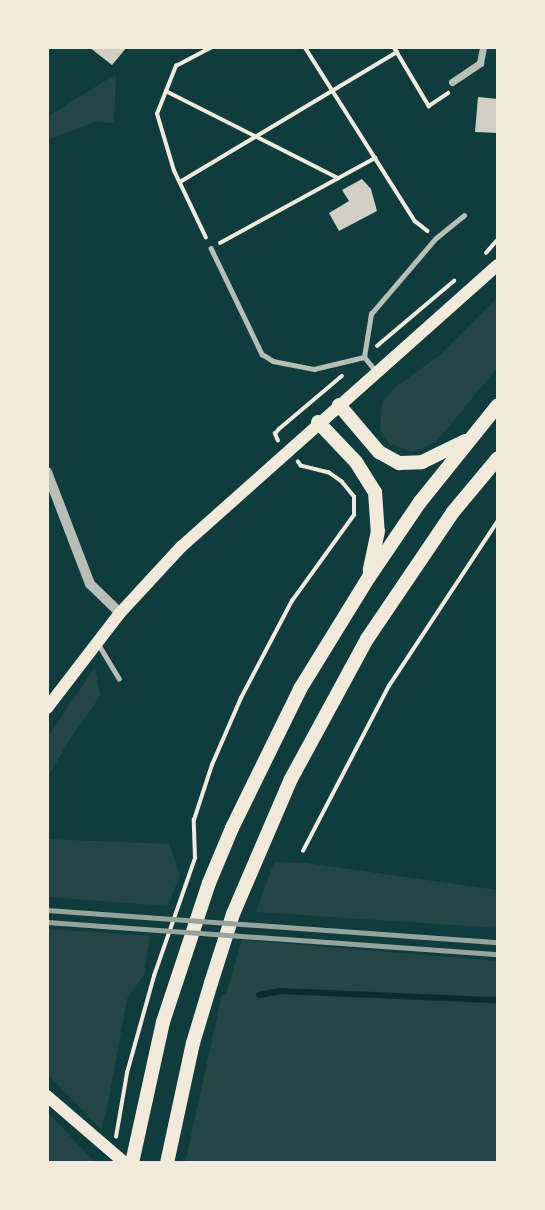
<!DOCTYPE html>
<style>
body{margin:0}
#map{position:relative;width:545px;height:1210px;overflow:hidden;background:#0f3d3e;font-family:Figtree,sans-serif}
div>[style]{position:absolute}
.green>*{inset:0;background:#244646}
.stream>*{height:6px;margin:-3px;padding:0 3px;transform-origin:3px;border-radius:3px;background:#0a2a2b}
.building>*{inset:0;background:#cfcfc3}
.path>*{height:3.5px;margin:-1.75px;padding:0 1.75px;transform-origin:1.75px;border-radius:1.75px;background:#f1e9da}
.service>*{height:4.5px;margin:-2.25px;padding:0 2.25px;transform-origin:2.25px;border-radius:2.25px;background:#b8beb3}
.minor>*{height:7px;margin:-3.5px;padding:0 3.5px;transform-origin:3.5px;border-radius:3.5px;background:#b8beb3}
.tertiary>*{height:10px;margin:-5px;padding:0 5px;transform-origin:5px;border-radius:5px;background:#b8beb3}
.secondary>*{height:12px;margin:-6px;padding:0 6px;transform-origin:6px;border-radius:6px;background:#f1e9da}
.trunk>*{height:14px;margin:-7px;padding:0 7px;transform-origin:7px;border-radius:7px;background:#f1e9da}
.rail>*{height:5px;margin:-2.5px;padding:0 2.5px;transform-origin:2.5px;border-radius:2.5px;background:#97a49c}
span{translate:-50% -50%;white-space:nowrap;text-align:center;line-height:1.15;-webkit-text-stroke:7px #f1e9da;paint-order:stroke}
.frame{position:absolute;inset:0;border:49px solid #f1e9da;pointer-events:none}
</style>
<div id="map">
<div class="green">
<div style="clip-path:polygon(116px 74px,114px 123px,95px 122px,47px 140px,47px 117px)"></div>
<div style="clip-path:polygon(498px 297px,498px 367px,436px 442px,412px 452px,388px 443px,380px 429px,382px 402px,397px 386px,441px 354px)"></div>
<div style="clip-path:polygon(95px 667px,100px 696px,68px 742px,47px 779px,47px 738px)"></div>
<div style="clip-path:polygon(47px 839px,169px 844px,180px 875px,168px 906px,47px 897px)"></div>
<div style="clip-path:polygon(274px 862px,306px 863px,498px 890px,498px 928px,256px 912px)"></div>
<div style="clip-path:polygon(47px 929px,150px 936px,144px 975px,127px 999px,106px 1114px,101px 1129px,47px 1074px)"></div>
<div style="clip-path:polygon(242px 940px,498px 961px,498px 1163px,185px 1163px,222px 994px,226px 994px)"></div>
<div style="clip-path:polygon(47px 1112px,48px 1113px,96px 1163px,47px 1163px)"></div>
</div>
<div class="stream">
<div style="left:259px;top:995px;width:21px;rotate:-11deg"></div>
<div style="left:280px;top:991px;width:218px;rotate:2.4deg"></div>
</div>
<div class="building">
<div style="clip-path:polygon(89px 47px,127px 47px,112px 65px)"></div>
<div style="clip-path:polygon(478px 97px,498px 99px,498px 133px,475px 132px)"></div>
<div style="clip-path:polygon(362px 179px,371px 189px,377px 211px,339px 231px,329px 213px,349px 201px,342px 190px)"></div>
</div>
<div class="path">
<div style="left:305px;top:47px;width:206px;rotate:57.7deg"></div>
<div style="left:415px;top:221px;width:16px;rotate:38deg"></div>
<div style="left:394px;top:47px;width:69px;rotate:59.3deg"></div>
<div style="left:429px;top:106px;width:23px;rotate:-34deg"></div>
<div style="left:166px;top:91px;width:193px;rotate:26.8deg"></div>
<div style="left:180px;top:182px;width:253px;rotate:-30.9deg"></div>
<div style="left:206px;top:238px;width:74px;rotate:-115.5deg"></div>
<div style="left:174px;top:171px;width:59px;rotate:-106.6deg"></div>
<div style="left:157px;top:114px;width:52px;rotate:-68.4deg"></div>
<div style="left:176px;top:66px;width:41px;rotate:-27.8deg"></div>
<div style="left:220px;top:243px;width:177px;rotate:-28.7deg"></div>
<div style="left:486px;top:253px;width:18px;rotate:-49deg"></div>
<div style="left:377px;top:346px;width:101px;rotate:-40.2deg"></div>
<div style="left:278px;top:441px;width:8px;rotate:-113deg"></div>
<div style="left:275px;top:434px;width:6px;rotate:-51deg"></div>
<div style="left:279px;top:429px;width:82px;rotate:-40.1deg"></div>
<div style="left:303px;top:851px;width:186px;rotate:-62.5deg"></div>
<div style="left:389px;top:686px;width:198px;rotate:-56.6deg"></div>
<div style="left:116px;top:1137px;width:65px;rotate:-80.2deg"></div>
<div style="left:127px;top:1073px;width:101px;rotate:-74.4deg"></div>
<div style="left:154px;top:976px;width:125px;rotate:-70.8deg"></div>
<div style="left:195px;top:858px;width:38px;rotate:-92deg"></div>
<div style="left:194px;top:820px;width:58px;rotate:-71.9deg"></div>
<div style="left:212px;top:765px;width:73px;rotate:-66.6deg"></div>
<div style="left:241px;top:698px;width:110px;rotate:-62.3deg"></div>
<div style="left:292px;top:601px;width:106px;rotate:-54.2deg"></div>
<div style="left:354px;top:515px;width:18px;rotate:-90deg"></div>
<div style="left:354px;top:497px;width:19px;rotate:-129deg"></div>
<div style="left:342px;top:482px;width:16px;rotate:-145deg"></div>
<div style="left:329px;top:473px;width:29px;rotate:-166deg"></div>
<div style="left:301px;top:466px;width:5px;rotate:-127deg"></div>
</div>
<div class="service">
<div style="left:211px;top:248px;width:118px;rotate:64.3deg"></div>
<div style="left:262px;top:354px;width:13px;rotate:32deg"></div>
<div style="left:273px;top:361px;width:42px;rotate:11deg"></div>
<div style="left:314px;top:369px;width:51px;rotate:-13.5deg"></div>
<div style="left:376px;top:372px;width:19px;rotate:-129deg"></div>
<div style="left:364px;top:357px;width:44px;rotate:-80.8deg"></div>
<div style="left:371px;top:314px;width:100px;rotate:-49.5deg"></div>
<div style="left:436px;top:238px;width:36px;rotate:-39deg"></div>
<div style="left:99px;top:645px;width:39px;rotate:59deg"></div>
</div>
<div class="minor">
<div style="left:452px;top:82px;width:34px;rotate:-34deg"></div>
<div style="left:480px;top:63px;width:16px;rotate:-79deg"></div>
</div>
<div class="tertiary">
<div style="left:47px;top:472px;width:120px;rotate:69deg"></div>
<div style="left:90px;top:584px;width:42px;rotate:44deg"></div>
</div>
<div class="secondary">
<div style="left:47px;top:708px;width:120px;rotate:-52.5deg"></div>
<div style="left:120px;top:613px;width:90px;rotate:-47.3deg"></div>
<div style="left:181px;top:547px;width:424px;rotate:-41.7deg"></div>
<div style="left:47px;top:1096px;width:103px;rotate:40.7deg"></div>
</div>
<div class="trunk">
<div style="left:339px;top:405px;width:62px;rotate:49.6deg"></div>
<div style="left:379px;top:452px;width:23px;rotate:29deg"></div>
<div style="left:399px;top:463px;width:23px;rotate:-2deg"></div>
<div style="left:422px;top:462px;width:48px;rotate:-26deg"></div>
<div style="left:318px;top:422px;width:55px;rotate:46.5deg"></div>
<div style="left:356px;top:462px;width:36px;rotate:58deg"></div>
<div style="left:375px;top:492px;width:39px;rotate:86deg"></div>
<div style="left:378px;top:531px;width:40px;rotate:102deg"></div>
<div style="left:132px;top:1163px;width:144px;rotate:-77.6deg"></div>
<div style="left:163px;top:1022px;width:146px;rotate:-71.7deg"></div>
<div style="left:209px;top:883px;width:60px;rotate:-67.3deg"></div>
<div style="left:232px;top:828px;width:155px;rotate:-63.9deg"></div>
<div style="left:300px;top:689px;width:132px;rotate:-58.4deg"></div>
<div style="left:369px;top:577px;width:91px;rotate:-55.8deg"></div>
<div style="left:420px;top:502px;width:124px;rotate:-51.2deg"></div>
<div style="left:167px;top:1163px;width:123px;rotate:-77.8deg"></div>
<div style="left:193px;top:1043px;width:63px;rotate:-73.3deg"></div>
<div style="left:211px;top:983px;width:72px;rotate:-72.3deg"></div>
<div style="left:233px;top:914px;width:147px;rotate:-66.8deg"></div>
<div style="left:291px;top:779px;width:159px;rotate:-61.5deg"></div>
<div style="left:367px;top:639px;width:153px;rotate:-55.9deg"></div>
<div style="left:453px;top:512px;width:70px;rotate:-50.2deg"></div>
</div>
<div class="rail">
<div style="left:47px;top:910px;width:452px;rotate:4.1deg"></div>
<div style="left:47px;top:922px;width:452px;rotate:4.1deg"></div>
</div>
<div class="frame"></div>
</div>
